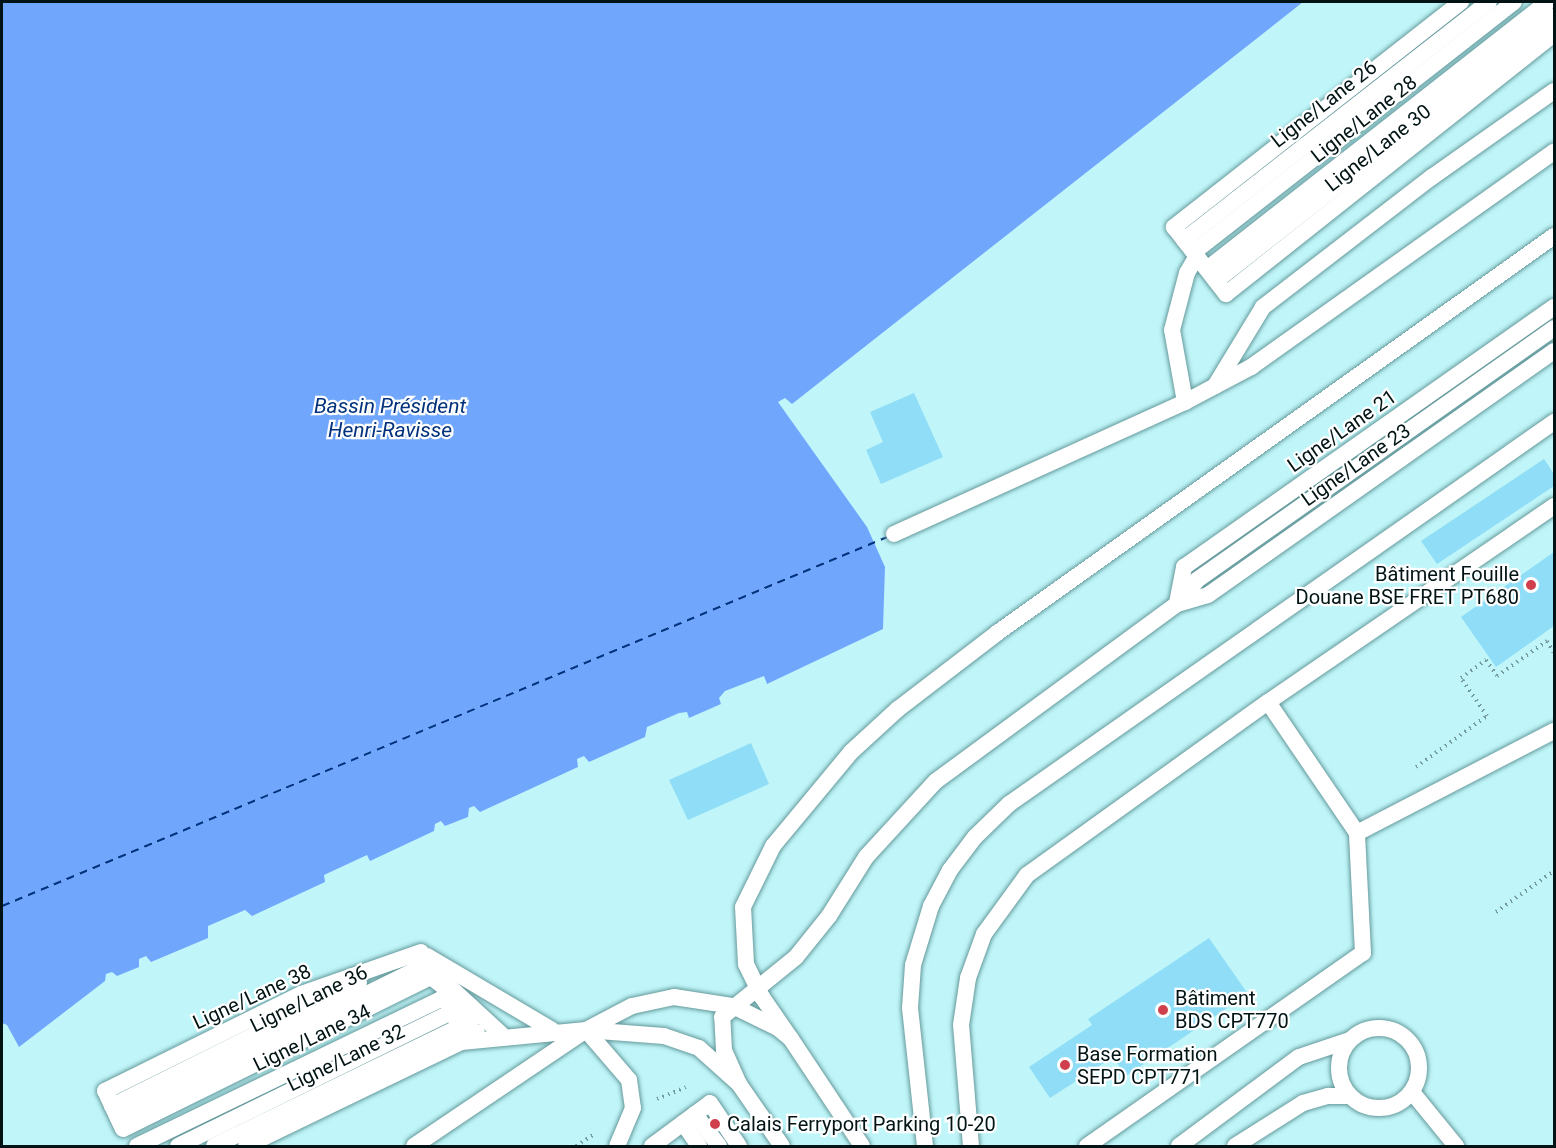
<!DOCTYPE html>
<meta charset="utf-8">
<style>
body{margin:0}
#map{position:relative;width:1556px;height:1148px;overflow:hidden;background:#c0f6f9;font-family:Roboto,sans-serif}
div>[style]{position:absolute}
.water>*{inset:0;background:#71a6fd}
.ferry>*{height:1.5px;margin-top:-0.75px;transform-origin:0;background:repeating-linear-gradient(90deg,#02327c 0 8px,transparent 0 14px)}
.building>*{inset:0;background:#8fddf6}
.path>*{height:4px;margin-top:-2px;transform-origin:0;background:repeating-linear-gradient(90deg,#739b9d 0 1.5px,transparent 0 6px)}
.roads{filter:drop-shadow(0 0 2px #65999c) drop-shadow(0 0 2px #65999c)}
.lane>*{height:16px;margin:-8px;padding:0 8px;transform-origin:8px;border-radius:8px;background:#fff}
.lane>.ring{margin:-8px;padding:0;box-sizing:content-box;background:none;border:16px solid #fff;border-radius:50%}
.dots>*{width:16px;height:16px;translate:-50% -50%;box-sizing:border-box;border:3px solid #fff;border-radius:50%}
span{translate:-50% -50%;white-space:nowrap;text-align:center;line-height:1.15;-webkit-text-stroke:4.5px #fff;paint-order:stroke}
.street-label{font-size:20px;color:#011314}
.poi-label{font-size:20px;color:#011314}
.right{translate:-100% -50%;text-align:right}
.left{translate:0 -50%;text-align:left}
.water-label{font-size:21px;color:#02327c;font-style:italic}
.frame{position:absolute;inset:0;border:3px solid #011314;pointer-events:none}
</style>
<div id="map">
<div class="water">
<div style="clip-path:polygon(2px 2px,1303px 2px,792px 404px,785px 398px,778px 402px,867px 527px,885px 567px,883px 629px,767px 684px,764px 676px,725px 691px,719px 698px,721px 704px,689px 718px,687px 712px,679px 713px,647px 727px,645px 737px,589px 762px,584px 756px,577px 759px,578px 767px,480px 812px,474px 806px,469px 808px,468px 817px,445px 826px,441px 821px,435px 824px,434px 831px,370px 861px,367px 855px,324px 875px,325px 882px,252px 916px,245px 910px,208px 926px,208px 938px,151px 962px,146px 956px,139px 959px,139px 967px,117px 976px,112px 972px,106px 974px,105px 981px,19px 1047px,7px 1025px,2px 1023px)"></div>
</div>
<div class="ferry">
<div style="left:2px;top:906px;width:959px;rotate:-22.63deg"></div>
</div>
<div class="building">
<div style="clip-path:polygon(914px 393px,943px 457px,881px 484px,866px 450px,883px 442px,870px 412px)"></div>
<div style="clip-path:polygon(1544px 459px,1554px 474px,1554px 486px,1437px 564px,1421px 541px)"></div>
<div style="clip-path:polygon(1554px 552px,1554px 626px,1496px 667px,1461px 617px)"></div>
<div style="clip-path:polygon(751px 743px,769px 784px,688px 820px,669px 780px)"></div>
<div style="clip-path:polygon(1209px 938px,1248px 994px,1126px 1076px,1113px 1057px,1050px 1098px,1029px 1067px,1092px 1025px,1088px 1019px)"></div>
</div>
<div class="path">
<div style="left:1416px;top:767px;width:87px;rotate:-35.7deg"></div>
<div style="left:1487px;top:716px;width:46px;rotate:-124.4deg"></div>
<div style="left:1461px;top:678px;width:31px;rotate:-36deg"></div>
<div style="left:1486px;top:660px;width:19px;rotate:55deg"></div>
<div style="left:1497px;top:676px;width:61px;rotate:-35deg"></div>
<div style="left:1547px;top:641px;width:14px;rotate:60deg"></div>
<div style="left:1496px;top:912px;width:71px;rotate:-35.3deg"></div>
<div style="left:657px;top:1099px;width:31px;rotate:-22deg"></div>
<div style="left:576px;top:1146px;width:20px;rotate:-33deg"></div>
</div>
<div class="roads">
<div class="lane">
<div style="left:1461px;top:2px;width:365px;rotate:141.9deg"></div>
<div style="left:1174px;top:227px;width:85px;rotate:52.2deg"></div>
<div style="left:1226px;top:294px;width:419px;rotate:-38.4deg"></div>
<div style="left:1184px;top:240px;width:387px;rotate:-38deg"></div>
<div style="left:1194px;top:252px;width:406px;rotate:-38deg"></div>
<div style="left:1207px;top:269px;width:433px;rotate:-38.1deg"></div>
<div style="left:1216px;top:281px;width:429px;rotate:-38.1deg"></div>
<div style="left:1215px;top:386px;width:92px;rotate:-58.7deg"></div>
<div style="left:1263px;top:307px;width:213px;rotate:-37.6deg"></div>
<div style="left:1432px;top:177px;width:149px;rotate:-35.2deg"></div>
<div style="left:1185px;top:402px;width:73px;rotate:-100.2deg"></div>
<div style="left:1172px;top:330px;width:59px;rotate:-75.3deg"></div>
<div style="left:1187px;top:273px;width:20px;rotate:-60deg"></div>
<div style="left:894px;top:534px;width:320px;rotate:-24.4deg"></div>
<div style="left:1185px;top:402px;width:75px;rotate:-27.9deg"></div>
<div style="left:1251px;top:367px;width:372px;rotate:-35.4deg"></div>
<div style="left:1177px;top:603px;width:37px;rotate:-79deg"></div>
<div style="left:1184px;top:567px;width:452px;rotate:-35.1deg"></div>
<div style="left:1177px;top:604px;width:32px;rotate:-16deg"></div>
<div style="left:1208px;top:595px;width:423px;rotate:-35.2deg"></div>
<div style="left:1357px;top:833px;width:222px;rotate:-27.4deg"></div>
<div style="left:427px;top:956px;width:145px;rotate:30.6deg"></div>
<div class="ring" style="left:1339px;top:1028px;width:64px;height:64px"></div>
<div style="left:586px;top:1030px;width:66px;rotate:49.3deg"></div>
<div style="left:629px;top:1080px;width:28px;rotate:82deg"></div>
<div style="left:633px;top:1108px;width:41px;rotate:112.8deg"></div>
<div style="left:791px;top:1039px;width:51px;rotate:-124.6deg"></div>
<div style="left:762px;top:997px;width:37px;rotate:-116deg"></div>
<div style="left:746px;top:964px;width:57px;rotate:-93deg"></div>
<div style="left:743px;top:907px;width:68px;rotate:-63.8deg"></div>
<div style="left:773px;top:846px;width:122px;rotate:-50.3deg"></div>
<div style="left:851px;top:752px;width:64px;rotate:-42.5deg"></div>
<div style="left:898px;top:709px;width:125px;rotate:-37.5deg"></div>
<div style="left:997px;top:633px;width:684px;rotate:-35.48deg"></div>
<div style="left:739px;top:1084px;width:37px;rotate:-114deg"></div>
<div style="left:724px;top:1050px;width:33px;rotate:-93deg"></div>
<div style="left:722px;top:1017px;width:95px;rotate:-39deg"></div>
<div style="left:796px;top:957px;width:53px;rotate:-51.2deg"></div>
<div style="left:829px;top:916px;width:70px;rotate:-57.9deg"></div>
<div style="left:866px;top:857px;width:103px;rotate:-47.4deg"></div>
<div style="left:936px;top:781px;width:299px;rotate:-36.3deg"></div>
<div style="left:1177px;top:604px;width:31px;rotate:-50deg"></div>
<div style="left:1197px;top:580px;width:437px;rotate:-35.2deg"></div>
<div style="left:1412px;top:1092px;width:70px;rotate:50.8deg"></div>
<div style="left:112px;top:1106px;width:276px;rotate:-26.5deg"></div>
<div style="left:695px;top:1114px;width:40px;rotate:53deg"></div>
<div style="left:118px;top:1117px;width:343px;rotate:-26.3deg"></div>
<div style="left:426px;top:965px;width:103px;rotate:42.6deg"></div>
<div style="left:683px;top:1123px;width:28px;rotate:55deg"></div>
<div style="left:122px;top:1127px;width:40px;rotate:-115deg"></div>
<div style="left:105px;top:1091px;width:219px;rotate:-26.3deg"></div>
<div style="left:301px;top:994px;width:127px;rotate:-19.3deg"></div>
<div style="left:123px;top:1129px;width:343px;rotate:-26.3deg"></div>
<div style="left:431px;top:977px;width:16px;rotate:38deg"></div>
<div style="left:137px;top:1146px;width:338px;rotate:-25.8deg"></div>
<div style="left:441px;top:999px;width:37px;rotate:31deg"></div>
<div style="left:178px;top:1146px;width:301px;rotate:-26.1deg"></div>
<div style="left:448px;top:1014px;width:18px;rotate:19deg"></div>
<div style="left:214px;top:1146px;width:268px;rotate:-25.9deg"></div>
<div style="left:455px;top:1029px;width:22px;rotate:8deg"></div>
<div style="left:246px;top:1146px;width:239px;rotate:-25.8deg"></div>
<div style="left:461px;top:1042px;width:126px;rotate:-5.5deg"></div>
<div style="left:586px;top:1030px;width:78px;rotate:4.4deg"></div>
<div style="left:664px;top:1036px;width:37px;rotate:19deg"></div>
<div style="left:699px;top:1048px;width:54px;rotate:42deg"></div>
<div style="left:739px;top:1084px;width:75px;rotate:55.3deg"></div>
<div style="left:414px;top:1146px;width:207px;rotate:-34deg"></div>
<div style="left:586px;top:1030px;width:52px;rotate:-27.6deg"></div>
<div style="left:632px;top:1006px;width:43px;rotate:-12.1deg"></div>
<div style="left:674px;top:997px;width:60px;rotate:8.7deg"></div>
<div style="left:733px;top:1006px;width:50px;rotate:26.1deg"></div>
<div style="left:778px;top:1028px;width:17px;rotate:40deg"></div>
<div style="left:791px;top:1039px;width:128px;rotate:56.4deg"></div>
<div style="left:652px;top:1146px;width:72px;rotate:-36.6deg"></div>
<div style="left:710px;top:1103px;width:52px;rotate:56deg"></div>
<div style="left:925px;top:1146px;width:139px;rotate:-96.2deg"></div>
<div style="left:910px;top:1008px;width:43px;rotate:-86deg"></div>
<div style="left:913px;top:965px;width:62px;rotate:-73deg"></div>
<div style="left:931px;top:906px;width:41px;rotate:-62.2deg"></div>
<div style="left:950px;top:870px;width:41px;rotate:-52.9deg"></div>
<div style="left:975px;top:837px;width:47px;rotate:-44.1deg"></div>
<div style="left:1009px;top:804px;width:666px;rotate:-35.03deg"></div>
<div style="left:971px;top:1146px;width:121px;rotate:-94.7deg"></div>
<div style="left:961px;top:1025px;width:48px;rotate:-81.5deg"></div>
<div style="left:968px;top:978px;width:47px;rotate:-70deg"></div>
<div style="left:984px;top:934px;width:73px;rotate:-53.9deg"></div>
<div style="left:1027px;top:875px;width:297px;rotate:-35.7deg"></div>
<div style="left:1268px;top:702px;width:347px;rotate:-34.4deg"></div>
<div style="left:1087px;top:1146px;width:337px;rotate:-35deg"></div>
<div style="left:1363px;top:953px;width:120px;rotate:-92.9deg"></div>
<div style="left:1357px;top:833px;width:158px;rotate:-124.2deg"></div>
<div style="left:1179px;top:1146px;width:149px;rotate:-36.6deg"></div>
<div style="left:1299px;top:1057px;width:54px;rotate:-18.4deg"></div>
<div style="left:1235px;top:1146px;width:80px;rotate:-32.3deg"></div>
<div style="left:1303px;top:1103px;width:26px;rotate:-16deg"></div>
<div style="left:1328px;top:1096px;width:22px"></div>
</div>
</div>
<div class="dots">
<div style="left:1531px;top:585px;background:#cf3f4c"></div>
<div style="left:1163px;top:1010px;background:#cf3f4c"></div>
<div style="left:1065px;top:1065px;background:#cf3f4c"></div>
<div style="left:715px;top:1124px;background:#cf3f4c"></div>
</div>
<div class="street-label">
<span style="left:1324px;top:104px;rotate:-38deg">Ligne/Lane 26</span>
<span style="left:1364px;top:119px;rotate:-38deg">Ligne/Lane 28</span>
<span style="left:1378px;top:148px;rotate:-38deg">Ligne/Lane 30</span>
<span style="left:1342px;top:431px;rotate:-35deg">Ligne/Lane 21</span>
<span style="left:1356px;top:465px;rotate:-35deg">Ligne/Lane 23</span>
<span style="left:252px;top:997px;rotate:-25deg">Ligne/Lane 38</span>
<span style="left:309px;top:999px;rotate:-26deg">Ligne/Lane 36</span>
<span style="left:312px;top:1038px;rotate:-26deg">Ligne/Lane 34</span>
<span style="left:346px;top:1058px;rotate:-26deg">Ligne/Lane 32</span>
</div>
<div class="poi-label">
<span class="right" style="left:1519px;top:586px">Bâtiment Fouille<br>Douane BSE FRET PT680</span>
<span class="left" style="left:1175px;top:1010px">Bâtiment<br>BDS CPT770</span>
<span class="left" style="left:1077px;top:1066px">Base Formation<br>SEPD CPT771</span>
<span class="left" style="left:727px;top:1124px">Calais Ferryport Parking 10-20</span>
</div>
<div class="water-label">
<span style="left:390px;top:418px">Bassin Président<br>Henri-Ravisse</span>
</div>
<div class="frame"></div>
</div>
